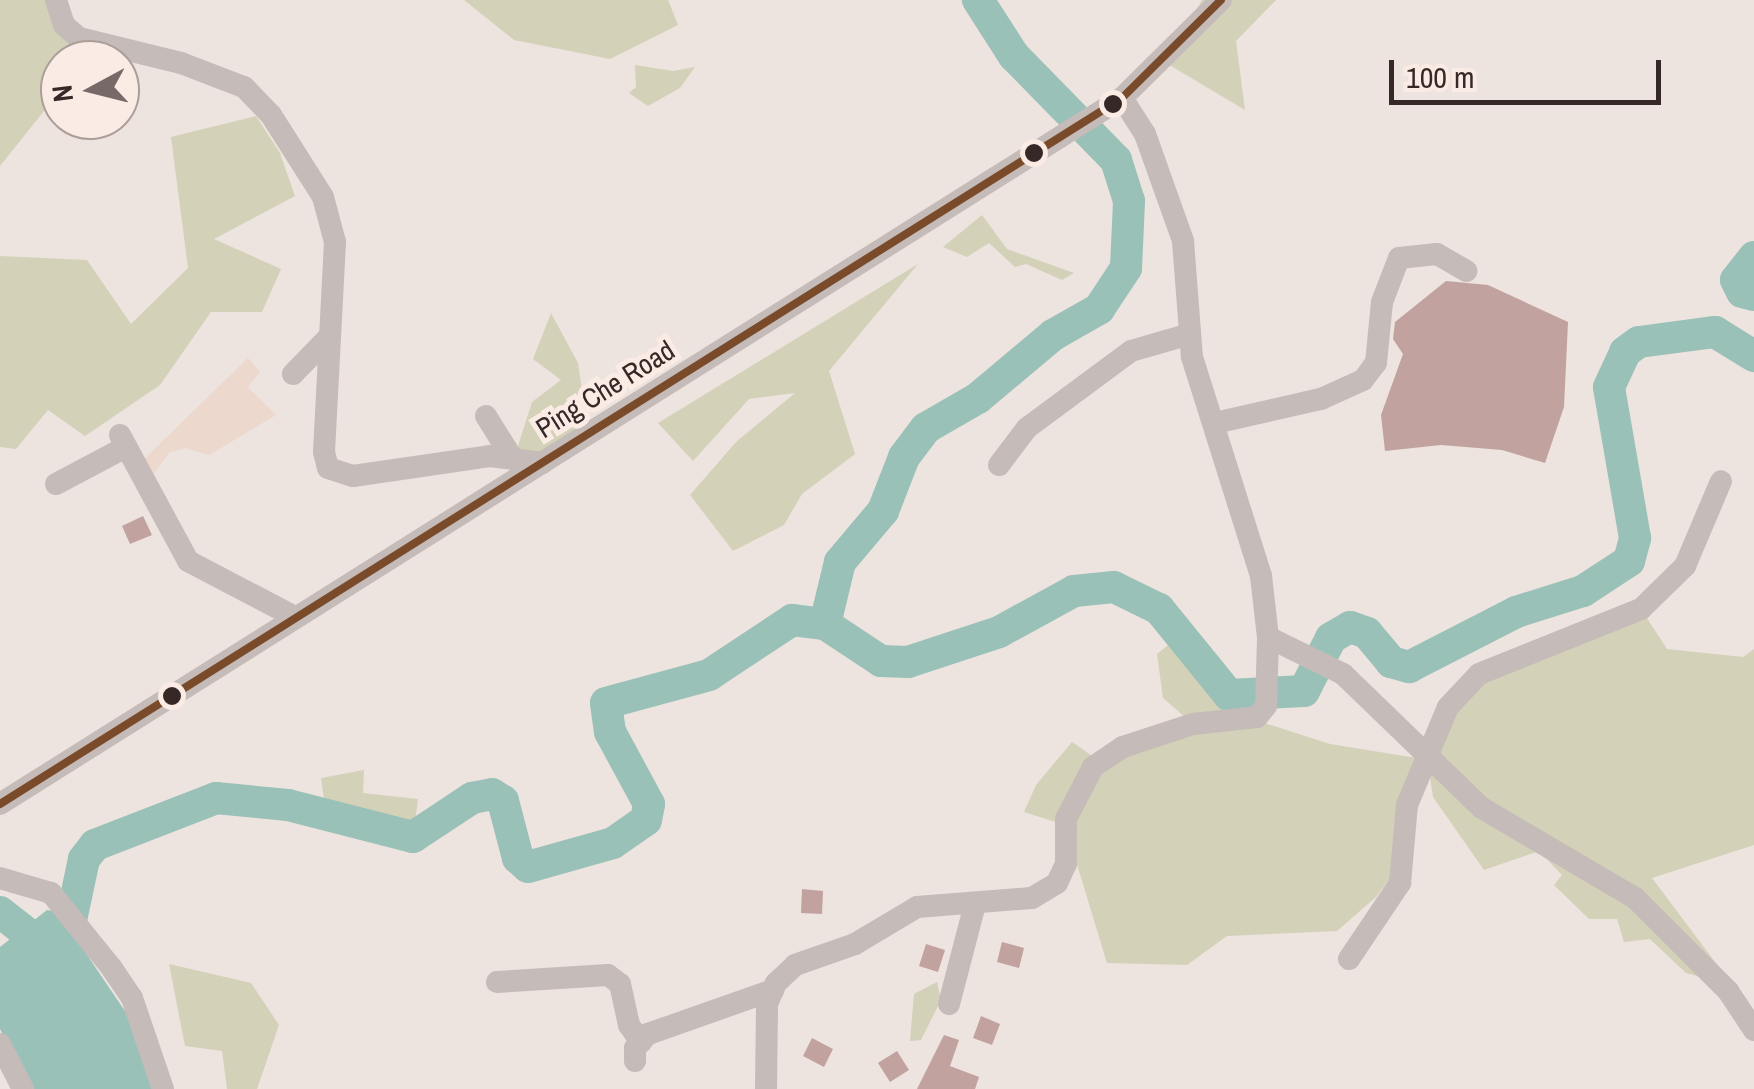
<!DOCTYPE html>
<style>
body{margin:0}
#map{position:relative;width:1754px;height:1089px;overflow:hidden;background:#ede3df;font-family:"Archivo Narrow",sans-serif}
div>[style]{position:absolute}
.green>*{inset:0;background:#d3d1b8}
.plaza>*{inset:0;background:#ecd8cd}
.water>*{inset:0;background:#9ac1b8}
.river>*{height:32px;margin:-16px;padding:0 16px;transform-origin:16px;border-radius:16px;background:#9ac1b8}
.building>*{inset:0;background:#c2a29f}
.minor>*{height:22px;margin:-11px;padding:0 11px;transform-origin:11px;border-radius:11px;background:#c5bbb8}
.bus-1>*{height:8px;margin:-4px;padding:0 4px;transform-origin:4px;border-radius:4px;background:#7a4b2a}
.dots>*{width:28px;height:28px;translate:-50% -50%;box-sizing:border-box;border:5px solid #faece5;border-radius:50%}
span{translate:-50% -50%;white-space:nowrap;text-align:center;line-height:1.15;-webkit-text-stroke:10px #faece5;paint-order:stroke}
.street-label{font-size:28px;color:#362826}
.north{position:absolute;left:40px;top:40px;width:100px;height:100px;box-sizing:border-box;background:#faece5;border:2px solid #ac9e99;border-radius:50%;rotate:263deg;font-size:28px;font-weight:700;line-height:40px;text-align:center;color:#362826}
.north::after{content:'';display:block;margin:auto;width:35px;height:45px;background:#766967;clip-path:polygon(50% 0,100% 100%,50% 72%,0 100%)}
.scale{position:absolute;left:1389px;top:60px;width:272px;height:45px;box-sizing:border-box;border:5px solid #362826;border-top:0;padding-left:12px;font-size:30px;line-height:35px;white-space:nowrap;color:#362826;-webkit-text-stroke:8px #faece5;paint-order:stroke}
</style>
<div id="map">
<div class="green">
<div style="clip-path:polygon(0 0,48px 0,91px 60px,60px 60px,60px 91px,0 166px)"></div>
<div style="clip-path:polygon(464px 0,668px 0,678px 25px,610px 59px,514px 40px)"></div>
<div style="clip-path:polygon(1202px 0,1276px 0,1236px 41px,1245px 110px,1166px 63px)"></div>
<div style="clip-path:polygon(635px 65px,673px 71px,695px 67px,680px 88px,648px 106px,629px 93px,636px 87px)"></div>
<div style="clip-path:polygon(256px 116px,280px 153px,295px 196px,214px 239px,281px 269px,262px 312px,211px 312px,160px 385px,85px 436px,48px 410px,16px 449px,0 447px,0 256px,87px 260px,131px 324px,188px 268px,171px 137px)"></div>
<div style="clip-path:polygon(982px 215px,1007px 249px,1074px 273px,1062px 280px,1026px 264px,1015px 267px,989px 243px,967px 257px,943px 247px)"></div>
<div style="clip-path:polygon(918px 264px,829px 371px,855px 454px,802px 494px,784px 525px,733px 551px,690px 495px,736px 442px,795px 393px,749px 399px,693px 461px,658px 423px)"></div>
<div style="clip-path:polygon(551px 313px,578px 363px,584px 404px,573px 435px,540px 454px,517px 449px,532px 402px,561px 380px,533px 359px)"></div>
<div style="clip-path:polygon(1641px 609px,1667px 649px,1743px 657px,1754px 649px,1754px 845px,1652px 878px,1733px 986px,1686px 973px,1650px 939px,1624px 942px,1617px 919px,1589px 919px,1554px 885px,1562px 875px,1539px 851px,1484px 870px,1433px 797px,1426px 749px,1488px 670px)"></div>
<div style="clip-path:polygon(1183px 633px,1218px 687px,1255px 697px,1261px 722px,1330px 744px,1423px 759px,1402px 862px,1376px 897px,1337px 931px,1227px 936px,1187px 965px,1107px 963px,1065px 825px,1024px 812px,1036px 785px,1072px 742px,1101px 762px,1193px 724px,1163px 698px,1157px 654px)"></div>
<div style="clip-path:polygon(364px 770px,363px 793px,418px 799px,413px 837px,365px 829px,326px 814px,321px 778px)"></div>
<div style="clip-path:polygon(169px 964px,251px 983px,279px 1025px,257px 1089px,227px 1089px,222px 1051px,185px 1046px)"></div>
<div style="clip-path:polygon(937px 982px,941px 1000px,921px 1040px,910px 1041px,914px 994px)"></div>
</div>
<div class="plaza">
<div style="clip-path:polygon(248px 358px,260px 372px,248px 387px,276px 415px,209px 455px,185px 448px,170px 452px,149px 480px,140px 463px)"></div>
</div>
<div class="water">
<div style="clip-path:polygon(47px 910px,58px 912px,131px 1020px,153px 1089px,30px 1089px,0 1029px,0 947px)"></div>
</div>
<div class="river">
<div style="left:1754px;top:257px;width:29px;rotate:128deg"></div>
<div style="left:1736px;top:280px;width:13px;rotate:63deg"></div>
<div style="left:1742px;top:292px;width:12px;rotate:14deg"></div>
<div style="left:825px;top:624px;width:64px;rotate:-76.4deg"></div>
<div style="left:840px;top:562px;width:67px;rotate:-49.9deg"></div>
<div style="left:883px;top:511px;width:58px;rotate:-68.7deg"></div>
<div style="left:904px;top:457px;width:36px;rotate:-53deg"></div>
<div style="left:926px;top:428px;width:60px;rotate:-30deg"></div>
<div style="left:978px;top:398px;width:98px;rotate:-40deg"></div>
<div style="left:1053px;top:335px;width:53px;rotate:-29.5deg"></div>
<div style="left:1099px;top:309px;width:49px;rotate:-56.6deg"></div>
<div style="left:1126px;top:268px;width:67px;rotate:-87.4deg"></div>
<div style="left:1129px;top:201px;width:43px;rotate:-107.6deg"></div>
<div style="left:1116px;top:160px;width:146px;rotate:-134.4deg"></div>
<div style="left:1014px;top:56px;width:67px;rotate:-122.7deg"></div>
<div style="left:0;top:912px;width:70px;rotate:38deg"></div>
<div style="left:56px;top:941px;width:21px;rotate:-49deg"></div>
<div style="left:70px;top:925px;width:67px;rotate:-78deg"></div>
<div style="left:84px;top:859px;width:18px;rotate:-52deg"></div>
<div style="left:95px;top:845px;width:130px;rotate:-21.2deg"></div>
<div style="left:216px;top:798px;width:72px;rotate:5.6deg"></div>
<div style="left:288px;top:805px;width:129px;rotate:14.4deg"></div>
<div style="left:413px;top:837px;width:71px;rotate:-33.5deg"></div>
<div style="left:472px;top:798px;width:20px;rotate:-11deg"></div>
<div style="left:492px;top:794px;width:13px;rotate:32deg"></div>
<div style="left:503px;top:801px;width:59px;rotate:75.3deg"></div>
<div style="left:518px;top:858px;width:13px;rotate:42deg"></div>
<div style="left:528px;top:867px;width:88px;rotate:-15.8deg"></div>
<div style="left:613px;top:843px;width:40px;rotate:-34.9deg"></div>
<div style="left:646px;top:820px;width:16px;rotate:-79deg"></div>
<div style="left:649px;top:804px;width:82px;rotate:-118.4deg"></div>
<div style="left:610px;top:732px;width:29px;rotate:-98deg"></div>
<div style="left:606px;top:703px;width:107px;rotate:-15.2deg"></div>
<div style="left:709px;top:675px;width:100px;rotate:-33.5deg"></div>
<div style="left:792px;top:620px;width:33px;rotate:7deg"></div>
<div style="left:825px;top:624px;width:67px;rotate:33.5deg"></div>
<div style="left:881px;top:661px;width:27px;rotate:2deg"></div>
<div style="left:908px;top:662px;width:96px;rotate:-18.2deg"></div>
<div style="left:999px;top:632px;width:85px;rotate:-28.7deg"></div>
<div style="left:1074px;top:591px;width:40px;rotate:-5.7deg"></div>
<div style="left:1114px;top:587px;width:50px;rotate:26.1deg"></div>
<div style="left:1159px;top:609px;width:111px;rotate:50.9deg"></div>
<div style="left:1229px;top:695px;width:75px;rotate:-3.1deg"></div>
<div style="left:1304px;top:691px;width:59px;rotate:-63deg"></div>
<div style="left:1331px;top:638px;width:22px;rotate:-30deg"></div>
<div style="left:1350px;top:627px;width:18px;rotate:19deg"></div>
<div style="left:1367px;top:633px;width:38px;rotate:50deg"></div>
<div style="left:1391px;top:662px;width:19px;rotate:16deg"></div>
<div style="left:1409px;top:667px;width:120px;rotate:-27.2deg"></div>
<div style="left:1516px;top:612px;width:70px;rotate:-17.4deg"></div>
<div style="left:1583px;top:591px;width:55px;rotate:-33.1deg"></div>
<div style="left:1629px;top:561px;width:24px;rotate:-75deg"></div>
<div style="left:1635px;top:538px;width:153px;rotate:-99.8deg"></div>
<div style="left:1609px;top:387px;width:38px;rotate:-65deg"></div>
<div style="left:1625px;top:352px;width:17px;rotate:-36deg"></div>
<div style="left:1639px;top:342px;width:77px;rotate:-7.5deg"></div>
<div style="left:1715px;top:332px;width:46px;rotate:31.6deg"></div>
</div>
<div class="building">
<div style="clip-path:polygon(1446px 281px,1488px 285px,1568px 322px,1564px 407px,1545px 463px,1502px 450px,1441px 445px,1385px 451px,1381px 415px,1403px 354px,1393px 339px,1395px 322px)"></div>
<div style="clip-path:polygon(143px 516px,152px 535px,130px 544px,122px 526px)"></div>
<div style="clip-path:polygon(802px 889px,823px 891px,822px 914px,801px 913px)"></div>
<div style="clip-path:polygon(1002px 942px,1024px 948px,1019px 968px,997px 962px)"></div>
<div style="clip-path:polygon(926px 944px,945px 950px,938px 972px,919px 966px)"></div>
<div style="clip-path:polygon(981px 1016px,1000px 1024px,992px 1045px,973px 1038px)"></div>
<div style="clip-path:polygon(944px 1035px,959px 1040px,950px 1066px,979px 1077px,975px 1089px,917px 1089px)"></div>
<div style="clip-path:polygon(812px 1038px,833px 1049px,824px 1067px,803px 1056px)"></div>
<div style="clip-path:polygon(897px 1051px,909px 1070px,890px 1082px,878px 1063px)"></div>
</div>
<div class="minor">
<div style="left:56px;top:0;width:26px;rotate:72deg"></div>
<div style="left:64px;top:25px;width:20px;rotate:41deg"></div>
<div style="left:79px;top:38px;width:105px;rotate:13.8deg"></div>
<div style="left:181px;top:63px;width:67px;rotate:20.9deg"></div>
<div style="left:244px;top:87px;width:39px;rotate:46deg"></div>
<div style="left:271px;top:115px;width:97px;rotate:57.6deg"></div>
<div style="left:323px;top:197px;width:47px;rotate:75.1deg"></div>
<div style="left:335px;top:242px;width:210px;rotate:93deg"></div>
<div style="left:324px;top:452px;width:16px;rotate:76deg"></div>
<div style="left:328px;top:468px;width:26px;rotate:18deg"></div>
<div style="left:353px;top:476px;width:138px;rotate:-8.3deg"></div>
<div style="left:490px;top:456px;width:53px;rotate:7.5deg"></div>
<div style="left:1122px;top:98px;width:43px;rotate:57.4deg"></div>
<div style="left:1145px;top:134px;width:114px;rotate:70.4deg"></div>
<div style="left:1183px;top:241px;width:116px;rotate:85.6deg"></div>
<div style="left:1192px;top:357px;width:230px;rotate:72.5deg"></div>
<div style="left:1261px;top:576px;width:61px;rotate:83.5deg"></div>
<div style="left:1268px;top:637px;width:84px;rotate:26.3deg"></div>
<div style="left:1343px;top:674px;width:193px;rotate:44deg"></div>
<div style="left:1482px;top:808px;width:178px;rotate:30.5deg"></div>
<div style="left:1635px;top:898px;width:132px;rotate:45deg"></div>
<div style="left:1728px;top:991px;width:47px;rotate:56.3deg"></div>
<div style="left:293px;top:374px;width:53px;rotate:-45.8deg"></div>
<div style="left:486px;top:416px;width:47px;rotate:58deg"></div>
<div style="left:1215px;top:423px;width:109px;rotate:-12.8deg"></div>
<div style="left:1321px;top:399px;width:46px;rotate:-24.3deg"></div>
<div style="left:1363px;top:380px;width:21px;rotate:-53deg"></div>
<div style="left:1376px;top:363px;width:61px;rotate:-84.4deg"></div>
<div style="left:1382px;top:302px;width:47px;rotate:-68.9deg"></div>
<div style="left:1399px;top:258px;width:38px;rotate:-6deg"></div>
<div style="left:1437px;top:254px;width:34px;rotate:30deg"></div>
<div style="left:120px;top:435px;width:143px;rotate:61.6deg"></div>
<div style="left:188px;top:561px;width:119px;rotate:27.6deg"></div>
<div style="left:999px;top:465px;width:46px;rotate:-52.9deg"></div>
<div style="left:1027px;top:428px;width:129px;rotate:-36.5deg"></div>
<div style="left:1131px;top:351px;width:61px;rotate:-16.1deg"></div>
<div style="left:56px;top:484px;width:79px;rotate:-27.9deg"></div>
<div style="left:0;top:804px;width:1326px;rotate:-32.18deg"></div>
<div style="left:1122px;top:98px;width:139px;rotate:-44.7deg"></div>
<div style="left:0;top:878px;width:53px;rotate:16.4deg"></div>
<div style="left:51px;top:893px;width:95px;rotate:51deg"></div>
<div style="left:111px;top:967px;width:37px;rotate:56deg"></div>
<div style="left:132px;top:998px;width:96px;rotate:71.2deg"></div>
<div style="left:1349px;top:959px;width:92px;rotate:-56.1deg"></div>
<div style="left:1400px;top:883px;width:78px;rotate:-84.9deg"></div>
<div style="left:1407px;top:805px;width:106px;rotate:-67.3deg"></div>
<div style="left:1448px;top:707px;width:45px;rotate:-46.8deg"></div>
<div style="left:1479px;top:674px;width:175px;rotate:-21.9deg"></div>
<div style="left:1641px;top:609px;width:62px;rotate:-44.3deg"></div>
<div style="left:1685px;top:566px;width:92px;rotate:-67deg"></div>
<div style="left:497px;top:982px;width:111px;rotate:-3.6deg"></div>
<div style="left:608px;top:975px;width:15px;rotate:37deg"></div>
<div style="left:620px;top:984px;width:42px;rotate:77.6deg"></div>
<div style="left:629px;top:1025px;width:21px;rotate:55deg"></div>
<div style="left:949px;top:1004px;width:103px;rotate:-75.4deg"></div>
<div style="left:0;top:1044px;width:51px;rotate:62.9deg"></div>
<div style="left:635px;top:1061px;width:13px;rotate:-90deg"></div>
<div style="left:635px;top:1048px;width:19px;rotate:-47deg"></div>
<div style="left:648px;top:1034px;width:133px;rotate:-19.4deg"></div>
<div style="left:766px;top:1089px;width:85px;rotate:-89.3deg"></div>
<div style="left:767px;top:1004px;width:23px;rotate:-67deg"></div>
<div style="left:776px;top:983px;width:26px;rotate:-43deg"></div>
<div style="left:795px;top:965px;width:64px;rotate:-19.3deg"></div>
<div style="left:855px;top:944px;width:72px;rotate:-30.8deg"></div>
<div style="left:917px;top:907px;width:115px;rotate:-4.5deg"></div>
<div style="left:1032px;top:898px;width:29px;rotate:-31deg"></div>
<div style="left:1057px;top:883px;width:21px;rotate:-65deg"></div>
<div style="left:1066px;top:864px;width:45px;rotate:-90deg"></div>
<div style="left:1066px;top:819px;width:59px;rotate:-62.6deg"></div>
<div style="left:1093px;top:767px;width:36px;rotate:-34deg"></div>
<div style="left:1123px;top:747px;width:74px;rotate:-18.2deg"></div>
<div style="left:1193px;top:724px;width:64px;rotate:-6.2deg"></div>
<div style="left:1257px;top:717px;width:14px;rotate:-51deg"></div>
<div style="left:1266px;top:706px;width:69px;rotate:-88.3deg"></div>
</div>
<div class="bus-1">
<div style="left:0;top:804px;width:1326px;rotate:-32.18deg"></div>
<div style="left:1122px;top:98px;width:139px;rotate:-44.7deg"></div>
</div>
<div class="dots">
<div style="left:1113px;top:104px;background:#362826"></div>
<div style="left:1034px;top:153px;background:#362826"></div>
<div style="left:172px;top:696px;background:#362826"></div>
</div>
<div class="street-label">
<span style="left:605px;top:389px;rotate:-32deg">Ping Che Road</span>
</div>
<div class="north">N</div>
<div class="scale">100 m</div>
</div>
